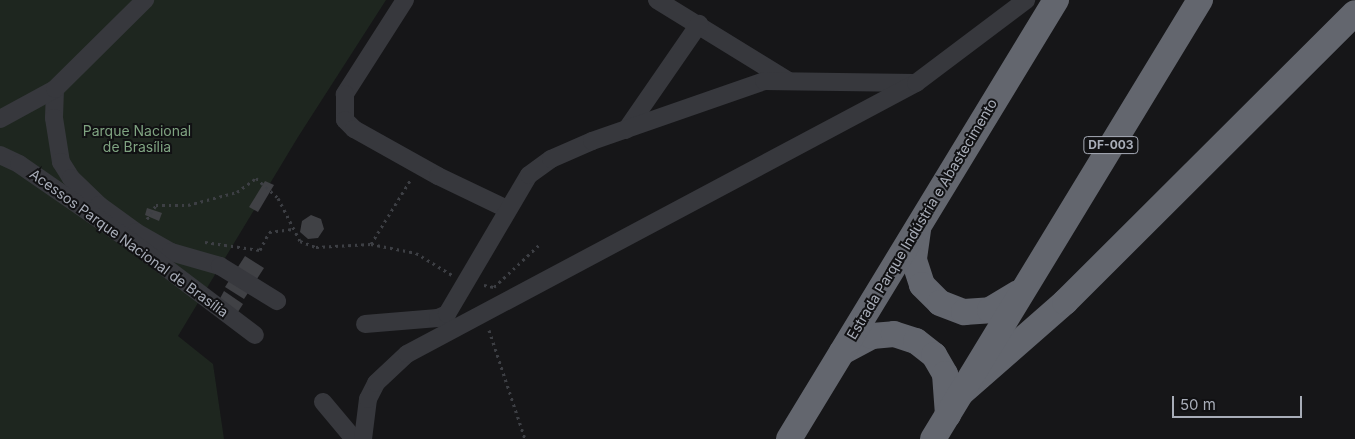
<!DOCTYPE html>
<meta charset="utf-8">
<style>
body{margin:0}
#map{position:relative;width:1355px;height:439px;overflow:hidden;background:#161618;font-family:Inter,sans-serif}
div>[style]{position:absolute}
.green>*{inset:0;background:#1e261f}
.building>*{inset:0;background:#404145}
.path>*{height:3px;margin-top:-1.5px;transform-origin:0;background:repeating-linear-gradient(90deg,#3d3f44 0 2.5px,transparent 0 6.5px)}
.minor>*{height:18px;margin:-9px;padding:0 9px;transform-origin:9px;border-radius:9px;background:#37383d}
.highway>*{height:26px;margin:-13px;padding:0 13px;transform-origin:13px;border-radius:13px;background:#63666e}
span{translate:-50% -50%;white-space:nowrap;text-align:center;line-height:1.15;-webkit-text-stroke:4px #111113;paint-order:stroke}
.shield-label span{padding:1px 4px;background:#111113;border:1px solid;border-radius:4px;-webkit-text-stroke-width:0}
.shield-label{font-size:12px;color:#a8adb8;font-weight:700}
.park-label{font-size:14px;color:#7fa381}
.street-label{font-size:14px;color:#a8adb8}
.scale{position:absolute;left:1172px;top:396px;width:130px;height:22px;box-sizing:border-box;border:2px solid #a8adb8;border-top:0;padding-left:6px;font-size:15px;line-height:18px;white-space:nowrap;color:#a8adb8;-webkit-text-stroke:4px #111113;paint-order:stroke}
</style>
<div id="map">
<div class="green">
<div style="clip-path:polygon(0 0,386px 0,298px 137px,178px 336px,213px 364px,224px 439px,0 439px)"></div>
</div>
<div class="building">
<div style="clip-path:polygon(265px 181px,274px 185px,258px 212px,249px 207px)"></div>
<div style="clip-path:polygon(147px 208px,162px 213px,159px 221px,145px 215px)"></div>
<div style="clip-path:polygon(311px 215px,321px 219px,324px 229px,318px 238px,308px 239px,300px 232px,302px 221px)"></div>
<div style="clip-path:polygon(245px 256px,264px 268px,244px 299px,225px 287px)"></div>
<div style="clip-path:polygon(224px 291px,243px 304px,236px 315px,217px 304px)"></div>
</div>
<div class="path">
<div style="left:147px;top:219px;width:17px;rotate:-57deg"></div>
<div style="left:156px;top:205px;width:32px"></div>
<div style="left:188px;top:205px;width:51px;rotate:-14.9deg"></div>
<div style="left:237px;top:192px;width:24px;rotate:-36deg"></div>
<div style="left:256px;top:178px;width:30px;rotate:42deg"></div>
<div style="left:278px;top:198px;width:48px;rotate:62.9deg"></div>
<div style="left:300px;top:241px;width:17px;rotate:21deg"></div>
<div style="left:316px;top:247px;width:55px;rotate:-3.1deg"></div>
<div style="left:371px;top:244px;width:46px;rotate:11.3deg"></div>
<div style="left:416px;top:253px;width:42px;rotate:31.4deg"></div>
<div style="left:205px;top:242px;width:56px;rotate:8.3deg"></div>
<div style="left:260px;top:250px;width:20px;rotate:-63deg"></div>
<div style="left:269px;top:232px;width:24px;rotate:-7deg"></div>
<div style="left:371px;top:244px;width:76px;rotate:-58.4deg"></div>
<div style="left:484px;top:285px;width:10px;rotate:11deg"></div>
<div style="left:494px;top:287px;width:62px;rotate:-43deg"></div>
<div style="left:489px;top:330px;width:115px;rotate:71.7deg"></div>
</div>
<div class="minor">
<div style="left:405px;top:0;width:112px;rotate:122.6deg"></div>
<div style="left:345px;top:94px;width:26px;rotate:90deg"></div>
<div style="left:345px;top:120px;width:13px;rotate:45deg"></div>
<div style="left:354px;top:129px;width:96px;rotate:29.2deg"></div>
<div style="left:438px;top:176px;width:76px;rotate:25.6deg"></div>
<div style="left:657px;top:0;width:153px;rotate:31.6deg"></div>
<div style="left:55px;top:89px;width:29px;rotate:92deg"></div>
<div style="left:54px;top:118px;width:45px;rotate:81deg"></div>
<div style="left:61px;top:162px;width:19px;rotate:58deg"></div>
<div style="left:71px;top:178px;width:39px;rotate:44deg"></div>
<div style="left:99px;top:205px;width:46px;rotate:36.1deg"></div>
<div style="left:136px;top:232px;width:40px;rotate:29.7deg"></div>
<div style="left:171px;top:252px;width:51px;rotate:15.9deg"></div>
<div style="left:220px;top:266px;width:67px;rotate:31.6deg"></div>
<div style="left:0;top:119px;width:63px;rotate:-28.6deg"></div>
<div style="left:55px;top:89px;width:127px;rotate:-44.7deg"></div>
<div style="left:626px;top:130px;width:129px;rotate:-55.4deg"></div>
<div style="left:0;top:155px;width:21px;rotate:25deg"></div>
<div style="left:19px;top:164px;width:137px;rotate:34.6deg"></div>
<div style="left:132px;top:242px;width:154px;rotate:37.1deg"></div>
<div style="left:365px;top:324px;width:73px;rotate:-4.7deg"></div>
<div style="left:438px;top:318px;width:10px;rotate:-24deg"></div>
<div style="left:447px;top:314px;width:161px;rotate:-59.5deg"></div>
<div style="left:529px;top:175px;width:27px;rotate:-36deg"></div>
<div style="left:551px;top:159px;width:45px;rotate:-23.7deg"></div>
<div style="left:592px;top:141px;width:182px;rotate:-19.2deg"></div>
<div style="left:764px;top:81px;width:151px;rotate:0.8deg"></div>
<div style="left:323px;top:402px;width:48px;rotate:50deg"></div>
<div style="left:363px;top:439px;width:40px;rotate:-82.9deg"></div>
<div style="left:368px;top:399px;width:18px;rotate:-63deg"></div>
<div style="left:376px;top:383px;width:42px;rotate:-43.1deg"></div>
<div style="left:407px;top:354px;width:577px;rotate:-28.03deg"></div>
<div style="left:916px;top:83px;width:138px;rotate:-37deg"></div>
</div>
<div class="highway">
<div style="left:918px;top:230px;width:30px;rotate:98deg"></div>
<div style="left:914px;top:260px;width:26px;rotate:72deg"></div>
<div style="left:922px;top:285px;width:25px;rotate:45deg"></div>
<div style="left:940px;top:303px;width:26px;rotate:21deg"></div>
<div style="left:964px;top:312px;width:26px;rotate:-4deg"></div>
<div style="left:990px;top:310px;width:33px;rotate:-31deg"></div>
<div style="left:842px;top:352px;width:34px;rotate:-28deg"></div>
<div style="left:872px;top:336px;width:22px;rotate:-5deg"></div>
<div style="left:894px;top:334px;width:23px;rotate:18deg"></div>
<div style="left:916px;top:341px;width:23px;rotate:38deg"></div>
<div style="left:934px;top:355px;width:22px;rotate:60deg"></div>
<div style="left:945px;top:374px;width:41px;rotate:85.8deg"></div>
<div style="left:960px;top:394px;width:140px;rotate:-41.2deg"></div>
<div style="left:1065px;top:302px;width:409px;rotate:-44.9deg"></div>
<div style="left:789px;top:439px;width:514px;rotate:-58.69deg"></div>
<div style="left:933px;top:439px;width:514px;rotate:-58.69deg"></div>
</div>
<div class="shield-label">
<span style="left:1111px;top:145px">DF-003</span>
</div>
<div class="park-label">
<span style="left:137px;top:139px">Parque Nacional<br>de Brasília</span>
</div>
<div class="street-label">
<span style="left:922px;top:219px;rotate:-59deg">Estrada Parque Indústria e Abastecimento</span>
<span style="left:129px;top:243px;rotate:36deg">Acessos Parque Nacional de Brasília</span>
</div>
<div class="scale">50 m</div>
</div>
